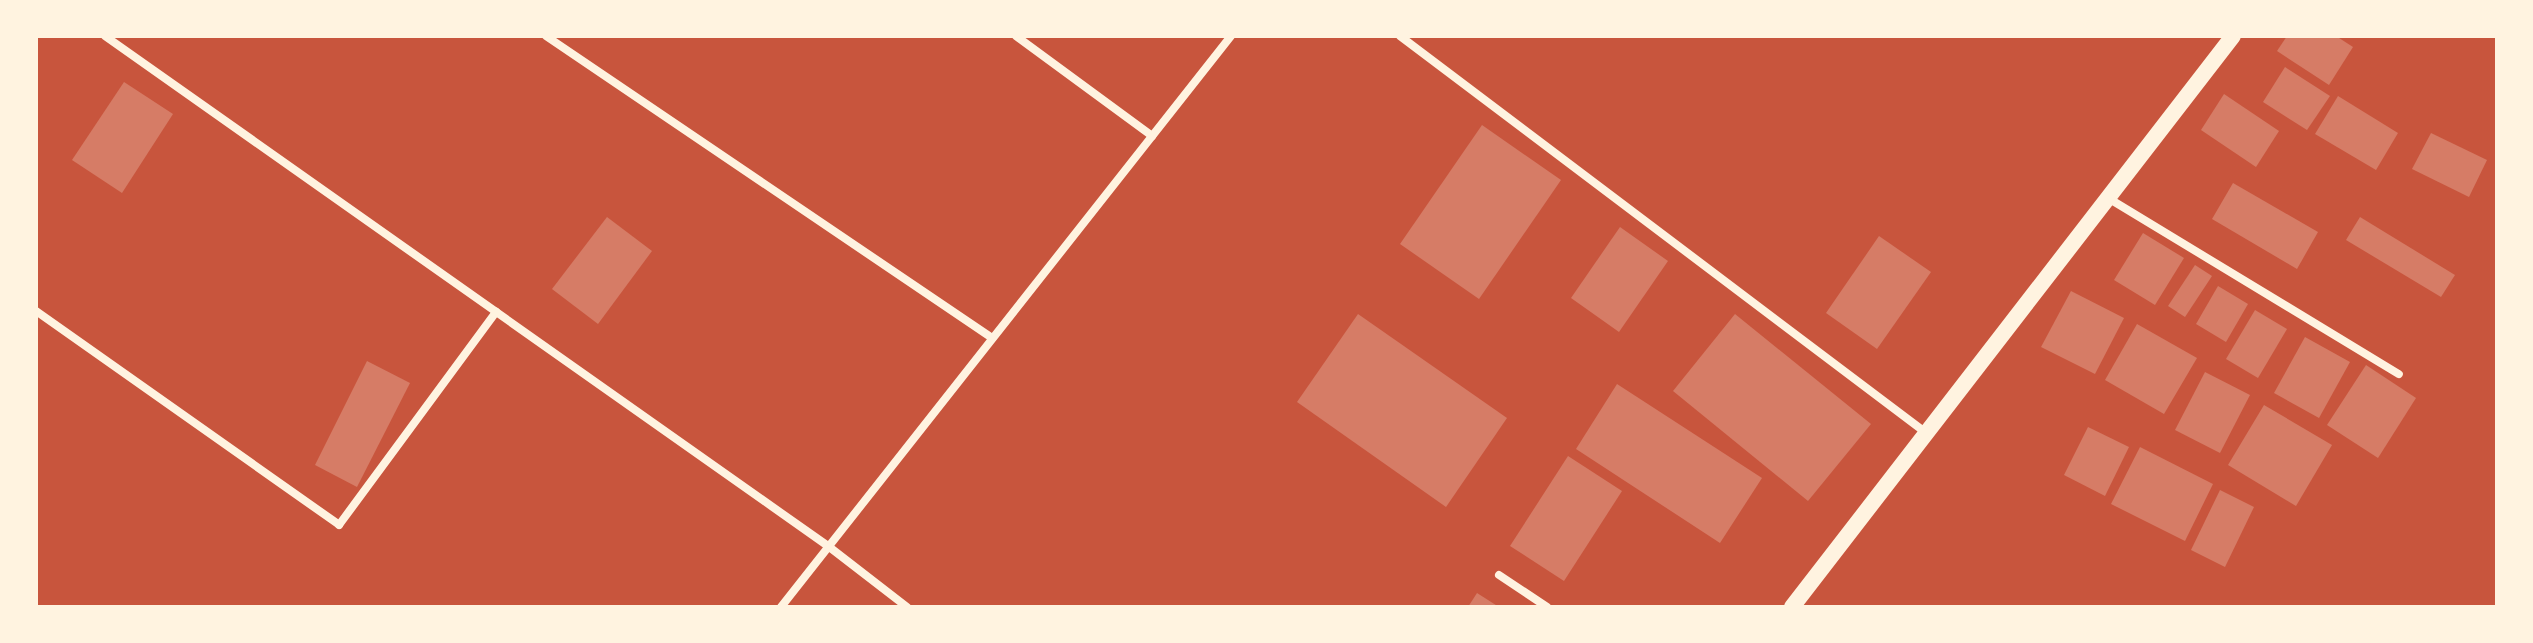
<!DOCTYPE html>
<style>
body{margin:0}
#map{position:relative;width:2533px;height:643px;overflow:hidden;background:#c8553d;font-family:Barlow,sans-serif}
div>[style]{position:absolute}
.building>*{inset:0;background:#d67c66}
.minor>*{height:8px;margin:-4px;padding:0 4px;transform-origin:4px;border-radius:4px;background:#fff3e0}
.secondary>*{height:16px;margin:-8px;padding:0 8px;transform-origin:8px;border-radius:8px;background:#fff3e0}
span{translate:-50% -50%;white-space:nowrap;text-align:center;line-height:1.15;-webkit-text-stroke:6px #fff3e0;paint-order:stroke}
.frame{position:absolute;inset:0;border:38px solid #fff3e0;pointer-events:none}
</style>
<div id="map">
<div class="building">
<div style="clip-path:polygon(2287px 36px,2336px 36px,2353px 47px,2329px 85px,2277px 51px)"></div>
<div style="clip-path:polygon(2285px 67px,2330px 96px,2307px 130px,2263px 102px)"></div>
<div style="clip-path:polygon(124px 82px,173px 114px,122px 193px,72px 160px)"></div>
<div style="clip-path:polygon(2224px 94px,2279px 131px,2256px 167px,2201px 130px)"></div>
<div style="clip-path:polygon(2338px 96px,2398px 133px,2376px 170px,2315px 134px)"></div>
<div style="clip-path:polygon(1482px 125px,1561px 180px,1479px 299px,1400px 244px)"></div>
<div style="clip-path:polygon(2431px 133px,2487px 160px,2469px 197px,2412px 169px)"></div>
<div style="clip-path:polygon(2233px 183px,2318px 232px,2297px 269px,2212px 219px)"></div>
<div style="clip-path:polygon(607px 217px,652px 251px,598px 324px,552px 289px)"></div>
<div style="clip-path:polygon(2360px 217px,2455px 275px,2441px 297px,2346px 240px)"></div>
<div style="clip-path:polygon(1620px 227px,1668px 261px,1619px 332px,1571px 298px)"></div>
<div style="clip-path:polygon(2143px 233px,2184px 258px,2155px 305px,2114px 280px)"></div>
<div style="clip-path:polygon(1879px 236px,1931px 272px,1877px 349px,1826px 313px)"></div>
<div style="clip-path:polygon(2195px 265px,2212px 276px,2185px 317px,2168px 306px)"></div>
<div style="clip-path:polygon(2218px 286px,2248px 304px,2226px 342px,2196px 324px)"></div>
<div style="clip-path:polygon(2071px 291px,2124px 318px,2095px 374px,2041px 347px)"></div>
<div style="clip-path:polygon(2255px 310px,2287px 329px,2258px 378px,2226px 359px)"></div>
<div style="clip-path:polygon(1358px 314px,1507px 418px,1446px 507px,1297px 402px)"></div>
<div style="clip-path:polygon(1735px 314px,1871px 424px,1808px 501px,1673px 391px)"></div>
<div style="clip-path:polygon(2137px 324px,2197px 358px,2164px 414px,2105px 380px)"></div>
<div style="clip-path:polygon(2305px 337px,2350px 362px,2319px 418px,2274px 393px)"></div>
<div style="clip-path:polygon(367px 361px,410px 383px,357px 487px,315px 465px)"></div>
<div style="clip-path:polygon(2366px 365px,2416px 398px,2378px 458px,2327px 425px)"></div>
<div style="clip-path:polygon(2205px 372px,2250px 395px,2220px 453px,2175px 430px)"></div>
<div style="clip-path:polygon(1617px 384px,1762px 478px,1720px 543px,1576px 449px)"></div>
<div style="clip-path:polygon(2264px 405px,2332px 445px,2296px 506px,2228px 465px)"></div>
<div style="clip-path:polygon(2088px 427px,2129px 447px,2105px 496px,2064px 475px)"></div>
<div style="clip-path:polygon(2140px 447px,2213px 484px,2185px 541px,2111px 504px)"></div>
<div style="clip-path:polygon(1568px 456px,1622px 491px,1564px 581px,1510px 546px)"></div>
<div style="clip-path:polygon(2220px 490px,2254px 507px,2225px 567px,2191px 550px)"></div>
<div style="clip-path:polygon(1477px 593px,1499px 607px,1468px 607px)"></div>
</div>
<div class="minor">
<div style="left:105px;top:36px;width:885px;rotate:35.2deg"></div>
<div style="left:828px;top:546px;width:100px;rotate:37.7deg"></div>
<div style="left:546px;top:36px;width:539px;rotate:34.1deg"></div>
<div style="left:1016px;top:36px;width:169px;rotate:36.3deg"></div>
<div style="left:1400px;top:36px;width:658px;rotate:37.03deg"></div>
<div style="left:2108px;top:198px;width:340px;rotate:31.2deg"></div>
<div style="left:36px;top:311px;width:371px;rotate:35.2deg"></div>
<div style="left:339px;top:525px;width:265px;rotate:-53.6deg"></div>
<div style="left:1499px;top:575px;width:58px;rotate:33.7deg"></div>
<div style="left:781px;top:607px;width:727px;rotate:-51.76deg"></div>
</div>
<div class="secondary">
<div style="left:1792px;top:607px;width:721px;rotate:-52.32deg"></div>
</div>
<div class="frame"></div>
</div>
